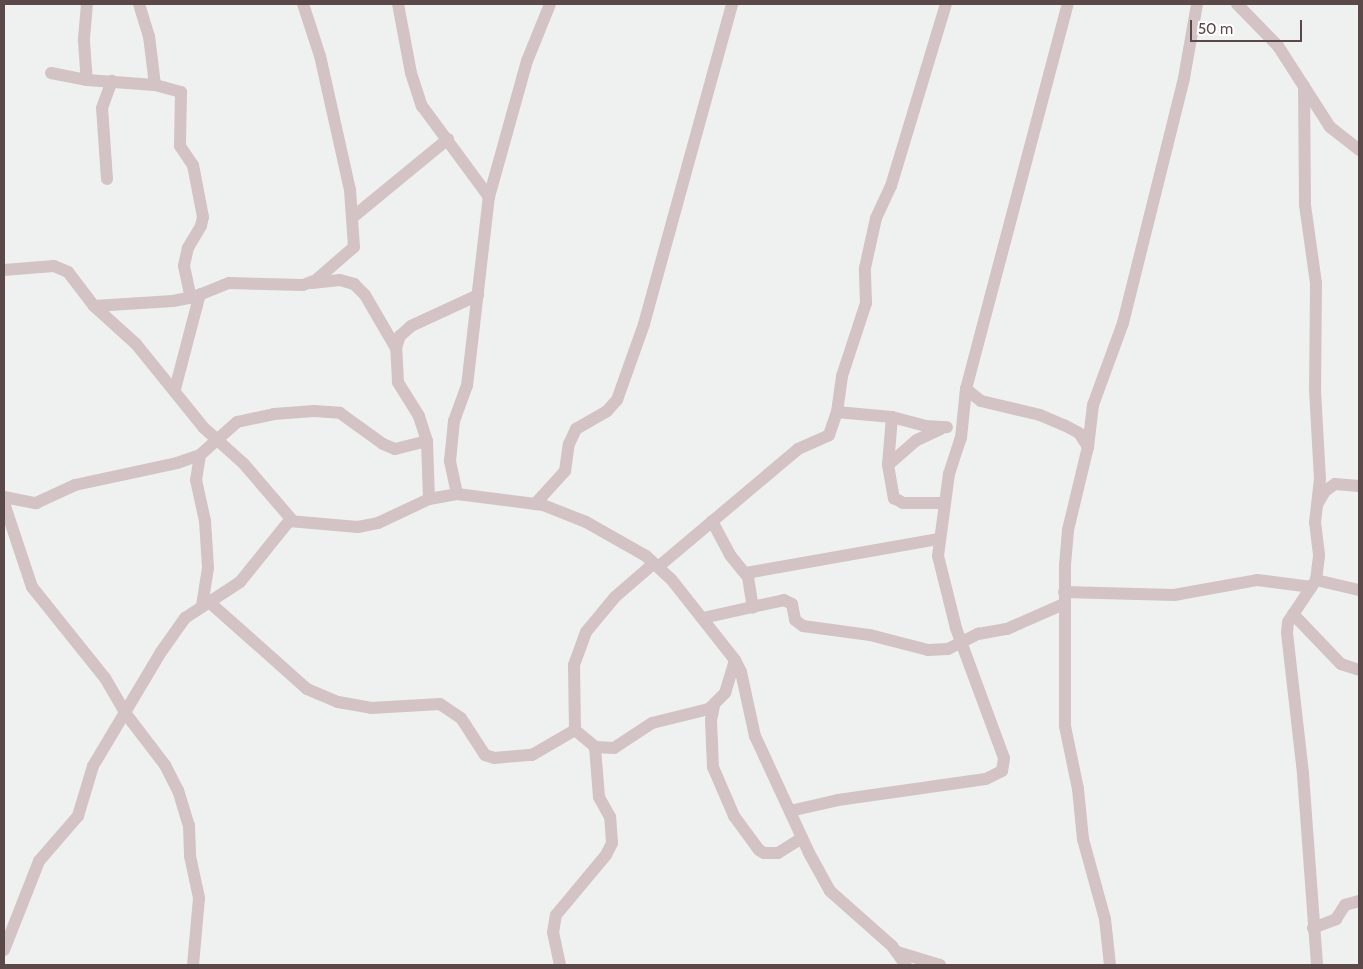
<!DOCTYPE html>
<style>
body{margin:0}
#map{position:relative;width:1363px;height:969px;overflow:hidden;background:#eff1f0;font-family:Cabin,sans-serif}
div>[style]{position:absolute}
.street>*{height:12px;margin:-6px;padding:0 6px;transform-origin:6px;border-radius:6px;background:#d3c3c4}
span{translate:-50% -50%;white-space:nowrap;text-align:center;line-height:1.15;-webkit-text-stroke:4px #fff;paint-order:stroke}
.frame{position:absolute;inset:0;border:5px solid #5b4848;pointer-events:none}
.scale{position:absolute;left:1190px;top:20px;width:112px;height:22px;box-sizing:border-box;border:2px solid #5b4848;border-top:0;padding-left:6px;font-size:15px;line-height:18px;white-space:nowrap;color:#5b4848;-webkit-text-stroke:4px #fff;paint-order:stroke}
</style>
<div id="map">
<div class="street">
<div style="left:87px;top:4px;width:37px;rotate:95deg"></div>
<div style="left:84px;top:41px;width:39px;rotate:86deg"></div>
<div style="left:139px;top:4px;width:34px;rotate:73deg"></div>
<div style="left:149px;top:36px;width:49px;rotate:83deg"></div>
<div style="left:398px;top:4px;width:70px;rotate:79.3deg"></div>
<div style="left:411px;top:73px;width:35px;rotate:72deg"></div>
<div style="left:422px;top:106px;width:113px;rotate:53.6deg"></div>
<div style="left:1237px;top:4px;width:59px;rotate:45.7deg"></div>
<div style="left:1278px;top:46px;width:96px;rotate:57.3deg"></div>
<div style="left:1330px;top:127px;width:37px;rotate:38deg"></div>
<div style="left:51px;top:73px;width:37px;rotate:11deg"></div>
<div style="left:87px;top:80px;width:68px;rotate:4.2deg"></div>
<div style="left:155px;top:85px;width:27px;rotate:15deg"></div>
<div style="left:181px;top:92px;width:54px;rotate:91.1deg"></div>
<div style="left:180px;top:146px;width:23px;rotate:56deg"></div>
<div style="left:193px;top:165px;width:53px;rotate:79.1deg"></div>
<div style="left:203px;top:217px;width:9px;rotate:103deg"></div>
<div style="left:201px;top:226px;width:26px;rotate:121deg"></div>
<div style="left:188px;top:248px;width:18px;rotate:103deg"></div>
<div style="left:184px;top:266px;width:33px;rotate:78deg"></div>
<div style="left:1304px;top:86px;width:119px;rotate:89.5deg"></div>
<div style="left:1305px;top:205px;width:79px;rotate:82deg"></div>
<div style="left:1316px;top:283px;width:107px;rotate:90.5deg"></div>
<div style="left:1315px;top:390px;width:89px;rotate:86.8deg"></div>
<div style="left:1320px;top:479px;width:43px;rotate:96.6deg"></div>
<div style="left:1315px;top:522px;width:34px;rotate:83deg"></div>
<div style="left:1319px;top:556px;width:24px;rotate:97deg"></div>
<div style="left:1316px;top:580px;width:50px;rotate:123.7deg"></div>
<div style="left:1288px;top:622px;width:11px;rotate:95deg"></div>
<div style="left:1287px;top:633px;width:142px;rotate:83.5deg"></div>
<div style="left:1303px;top:774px;width:192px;rotate:85.8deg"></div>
<div style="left:107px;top:179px;width:71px;rotate:-94deg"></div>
<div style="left:102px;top:108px;width:29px;rotate:-70deg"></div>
<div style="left:353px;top:217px;width:123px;rotate:-39.4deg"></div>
<div style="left:4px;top:270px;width:50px;rotate:-4.6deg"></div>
<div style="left:54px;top:266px;width:15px;rotate:23deg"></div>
<div style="left:68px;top:272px;width:43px;rotate:52.6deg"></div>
<div style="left:94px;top:306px;width:57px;rotate:42.1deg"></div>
<div style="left:136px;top:344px;width:108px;rotate:51deg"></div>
<div style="left:204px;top:428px;width:54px;rotate:42deg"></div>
<div style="left:244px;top:464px;width:74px;rotate:49.4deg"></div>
<div style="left:312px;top:283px;width:28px;rotate:-6deg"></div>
<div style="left:340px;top:280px;width:15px;rotate:16deg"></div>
<div style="left:354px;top:284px;width:16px;rotate:45deg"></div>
<div style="left:365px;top:295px;width:61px;rotate:59.7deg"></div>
<div style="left:94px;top:306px;width:79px;rotate:-3.6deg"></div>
<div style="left:173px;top:301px;width:21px;rotate:-11deg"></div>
<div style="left:194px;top:297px;width:38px;rotate:-22deg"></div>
<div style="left:229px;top:283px;width:74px;rotate:1.5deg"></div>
<div style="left:303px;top:285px;width:14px;rotate:-21deg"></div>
<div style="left:316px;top:280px;width:50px;rotate:-41deg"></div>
<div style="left:354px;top:247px;width:57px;rotate:-94deg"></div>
<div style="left:350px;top:190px;width:137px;rotate:-102.6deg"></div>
<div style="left:320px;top:56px;width:55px;rotate:-108.1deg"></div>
<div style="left:175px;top:389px;width:98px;rotate:-75.3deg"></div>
<div style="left:966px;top:389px;width:19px;rotate:39deg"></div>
<div style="left:981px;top:401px;width:61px;rotate:13.3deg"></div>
<div style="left:1040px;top:415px;width:26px;rotate:23deg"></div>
<div style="left:1064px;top:425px;width:17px;rotate:28deg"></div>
<div style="left:1079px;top:433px;width:17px;rotate:57deg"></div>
<div style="left:837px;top:412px;width:55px;rotate:5.2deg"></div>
<div style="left:892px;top:417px;width:34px;rotate:15deg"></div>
<div style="left:925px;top:426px;width:22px;rotate:3deg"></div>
<div style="left:892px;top:417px;width:48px;rotate:94.8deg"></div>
<div style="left:888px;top:465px;width:34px;rotate:80deg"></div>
<div style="left:894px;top:498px;width:10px;rotate:29deg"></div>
<div style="left:903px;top:503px;width:41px"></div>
<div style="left:200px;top:455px;width:25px;rotate:99deg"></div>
<div style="left:196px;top:480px;width:42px;rotate:77.6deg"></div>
<div style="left:205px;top:521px;width:47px;rotate:86.3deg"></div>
<div style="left:208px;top:568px;width:37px;rotate:99deg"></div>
<div style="left:888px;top:465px;width:38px;rotate:-41deg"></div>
<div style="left:917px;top:440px;width:26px;rotate:-25deg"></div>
<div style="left:457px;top:494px;width:34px;rotate:-102deg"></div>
<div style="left:450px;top:461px;width:40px;rotate:-84.3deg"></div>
<div style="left:454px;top:421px;width:37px;rotate:-70deg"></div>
<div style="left:467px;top:386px;width:190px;rotate:-83.4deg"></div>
<div style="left:489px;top:197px;width:141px;rotate:-74.4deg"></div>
<div style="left:527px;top:61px;width:61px;rotate:-68deg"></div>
<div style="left:4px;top:497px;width:33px;rotate:11deg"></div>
<div style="left:36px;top:503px;width:43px;rotate:-24.8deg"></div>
<div style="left:75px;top:485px;width:104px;rotate:-12.2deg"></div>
<div style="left:177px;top:463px;width:24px;rotate:-19deg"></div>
<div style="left:200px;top:455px;width:50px;rotate:-41.7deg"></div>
<div style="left:237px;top:422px;width:38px;rotate:-12deg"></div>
<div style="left:274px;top:414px;width:40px;rotate:-4.3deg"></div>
<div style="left:314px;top:411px;width:26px;rotate:4deg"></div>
<div style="left:340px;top:413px;width:53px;rotate:35.8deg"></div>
<div style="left:383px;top:444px;width:13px;rotate:23deg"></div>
<div style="left:395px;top:449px;width:33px;rotate:-14deg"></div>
<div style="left:429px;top:499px;width:58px;rotate:-92deg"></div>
<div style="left:427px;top:441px;width:26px;rotate:-108deg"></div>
<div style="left:419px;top:416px;width:40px;rotate:-122deg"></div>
<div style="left:398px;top:382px;width:34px;rotate:-93deg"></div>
<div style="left:396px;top:348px;width:13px;rotate:-72deg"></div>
<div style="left:400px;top:336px;width:15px;rotate:-42deg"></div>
<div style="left:411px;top:326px;width:74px;rotate:-24.8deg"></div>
<div style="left:4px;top:503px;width:89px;rotate:71.6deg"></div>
<div style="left:32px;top:587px;width:117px;rotate:51.3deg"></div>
<div style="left:105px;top:678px;width:42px;rotate:59.7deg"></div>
<div style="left:126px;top:714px;width:64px;rotate:52.6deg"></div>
<div style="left:165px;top:765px;width:28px;rotate:63deg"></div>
<div style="left:178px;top:790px;width:37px;rotate:73deg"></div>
<div style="left:189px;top:825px;width:31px;rotate:88deg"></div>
<div style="left:190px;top:856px;width:43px;rotate:77.9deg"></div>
<div style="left:199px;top:898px;width:67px;rotate:95.1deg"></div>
<div style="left:1318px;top:503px;width:14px;rotate:-60deg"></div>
<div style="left:1325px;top:491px;width:12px;rotate:-35deg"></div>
<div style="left:1335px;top:484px;width:24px;rotate:5deg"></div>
<div style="left:535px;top:504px;width:45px;rotate:-47.7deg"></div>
<div style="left:565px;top:471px;width:27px;rotate:-82deg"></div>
<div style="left:569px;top:444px;width:17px;rotate:-65deg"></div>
<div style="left:576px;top:429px;width:36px;rotate:-30deg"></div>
<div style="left:607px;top:411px;width:15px;rotate:-48deg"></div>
<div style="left:617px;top:400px;width:81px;rotate:-70.4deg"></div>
<div style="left:644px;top:324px;width:332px;rotate:-74.6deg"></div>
<div style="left:712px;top:521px;width:38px;rotate:62deg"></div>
<div style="left:730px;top:555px;width:28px;rotate:51deg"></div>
<div style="left:748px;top:577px;width:31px;rotate:81deg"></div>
<div style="left:658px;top:567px;width:183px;rotate:-40.1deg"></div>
<div style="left:798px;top:449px;width:34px;rotate:-24deg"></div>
<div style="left:829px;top:435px;width:24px;rotate:-71deg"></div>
<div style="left:837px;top:412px;width:36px;rotate:-82deg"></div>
<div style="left:842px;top:376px;width:77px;rotate:-71.8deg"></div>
<div style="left:866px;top:303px;width:35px;rotate:-92deg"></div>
<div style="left:865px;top:268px;width:51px;rotate:-77.6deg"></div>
<div style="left:876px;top:218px;width:35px;rotate:-65deg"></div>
<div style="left:891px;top:186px;width:190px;rotate:-73.2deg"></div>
<div style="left:746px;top:573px;width:196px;rotate:-10deg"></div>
<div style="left:1316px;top:580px;width:44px;rotate:13.1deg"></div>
<div style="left:1064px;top:592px;width:110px;rotate:1.6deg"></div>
<div style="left:1174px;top:595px;width:84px;rotate:-10.2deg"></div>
<div style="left:1257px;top:580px;width:55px;rotate:7.3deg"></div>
<div style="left:208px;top:601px;width:132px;rotate:41.6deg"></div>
<div style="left:307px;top:689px;width:34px;rotate:23deg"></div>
<div style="left:338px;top:702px;width:34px;rotate:10deg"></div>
<div style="left:371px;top:708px;width:69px;rotate:-3.3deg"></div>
<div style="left:440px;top:704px;width:25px;rotate:34deg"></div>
<div style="left:461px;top:718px;width:44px;rotate:57deg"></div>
<div style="left:485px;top:755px;width:9px;rotate:18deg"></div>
<div style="left:494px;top:758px;width:38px;rotate:-5deg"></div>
<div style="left:532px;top:755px;width:50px;rotate:-30.2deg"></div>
<div style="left:575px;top:730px;width:26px;rotate:40deg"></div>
<div style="left:595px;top:747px;width:19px;rotate:3deg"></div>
<div style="left:614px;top:748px;width:45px;rotate:-33.3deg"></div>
<div style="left:652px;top:723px;width:59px;rotate:-13.8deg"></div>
<div style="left:709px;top:709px;width:23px;rotate:-45deg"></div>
<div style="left:725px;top:693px;width:34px;rotate:-73deg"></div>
<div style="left:1293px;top:614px;width:69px;rotate:46.2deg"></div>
<div style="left:1341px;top:664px;width:19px;rotate:18deg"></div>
<div style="left:703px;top:618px;width:83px;rotate:-12.5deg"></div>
<div style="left:784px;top:600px;width:9px;rotate:27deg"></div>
<div style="left:792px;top:604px;width:16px;rotate:79deg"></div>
<div style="left:795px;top:620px;width:10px;rotate:37deg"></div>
<div style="left:803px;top:626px;width:68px;rotate:7.7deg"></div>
<div style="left:870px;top:635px;width:60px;rotate:14.5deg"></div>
<div style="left:928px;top:650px;width:20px;rotate:-3deg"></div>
<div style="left:948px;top:649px;width:34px;rotate:-27deg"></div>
<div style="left:978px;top:634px;width:29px;rotate:-10deg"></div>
<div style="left:1007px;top:629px;width:62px;rotate:-23.7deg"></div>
<div style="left:714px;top:706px;width:14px;rotate:102deg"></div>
<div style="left:711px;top:720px;width:47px;rotate:87.6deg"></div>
<div style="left:713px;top:767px;width:53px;rotate:66.8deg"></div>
<div style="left:734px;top:816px;width:42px;rotate:53.7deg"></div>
<div style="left:759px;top:850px;width:6px;rotate:31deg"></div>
<div style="left:764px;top:853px;width:14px"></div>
<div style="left:778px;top:853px;width:28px;rotate:-32deg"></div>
<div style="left:575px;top:730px;width:65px;rotate:-90.9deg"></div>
<div style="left:574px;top:665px;width:35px;rotate:-70deg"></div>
<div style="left:586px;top:632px;width:45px;rotate:-50.4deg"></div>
<div style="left:615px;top:597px;width:50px;rotate:-41deg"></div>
<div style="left:790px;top:811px;width:49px;rotate:-12.9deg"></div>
<div style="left:838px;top:800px;width:149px;rotate:-8.1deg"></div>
<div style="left:986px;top:779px;width:18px;rotate:-27deg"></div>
<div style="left:1002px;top:771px;width:13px;rotate:-81deg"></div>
<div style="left:1004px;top:758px;width:139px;rotate:-110.3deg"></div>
<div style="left:956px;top:628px;width:74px;rotate:-104deg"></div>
<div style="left:938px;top:556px;width:83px;rotate:-82.4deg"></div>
<div style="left:949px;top:474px;width:38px;rotate:-72deg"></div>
<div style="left:961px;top:438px;width:49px;rotate:-84.2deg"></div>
<div style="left:966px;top:389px;width:398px;rotate:-75.2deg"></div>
<div style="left:1313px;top:928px;width:25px;rotate:-21deg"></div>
<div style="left:1336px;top:919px;width:17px;rotate:-57deg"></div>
<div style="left:1345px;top:905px;width:15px;rotate:-16deg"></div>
<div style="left:4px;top:950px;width:96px;rotate:-68.5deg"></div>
<div style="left:39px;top:861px;width:60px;rotate:-49.1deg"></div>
<div style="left:78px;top:816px;width:52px;rotate:-73.3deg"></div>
<div style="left:93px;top:766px;width:133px;rotate:-59.2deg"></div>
<div style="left:161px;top:652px;width:42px;rotate:-54.8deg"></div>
<div style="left:185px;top:618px;width:66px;rotate:-33.2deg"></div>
<div style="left:240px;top:582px;width:78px;rotate:-51.2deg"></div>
<div style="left:289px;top:521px;width:69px;rotate:5deg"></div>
<div style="left:358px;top:527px;width:20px;rotate:-11deg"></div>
<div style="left:378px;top:523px;width:56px;rotate:-25.2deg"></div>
<div style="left:429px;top:499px;width:28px;rotate:-10deg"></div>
<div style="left:457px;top:494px;width:87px;rotate:7.3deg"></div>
<div style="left:543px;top:505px;width:46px;rotate:21.6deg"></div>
<div style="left:586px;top:522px;width:69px;rotate:29.5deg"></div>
<div style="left:646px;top:556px;width:34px;rotate:43deg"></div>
<div style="left:671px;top:579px;width:103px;rotate:51.7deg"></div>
<div style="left:735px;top:660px;width:13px;rotate:63deg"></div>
<div style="left:741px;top:672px;width:66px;rotate:77.7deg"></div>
<div style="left:755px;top:736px;width:129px;rotate:65.2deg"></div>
<div style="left:809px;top:853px;width:43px;rotate:61.1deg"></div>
<div style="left:830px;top:891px;width:83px;rotate:41.6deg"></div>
<div style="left:892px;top:946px;width:24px;rotate:54deg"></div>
<div style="left:897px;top:952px;width:45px;rotate:16.8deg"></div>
<div style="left:560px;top:965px;width:33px;rotate:-102deg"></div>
<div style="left:553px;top:933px;width:18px;rotate:-81deg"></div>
<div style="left:556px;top:915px;width:78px;rotate:-50.2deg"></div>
<div style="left:606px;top:855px;width:13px;rotate:-63deg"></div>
<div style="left:612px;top:843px;width:26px;rotate:-94deg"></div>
<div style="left:610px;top:817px;width:23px;rotate:-119deg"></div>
<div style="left:599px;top:797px;width:50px;rotate:-94.6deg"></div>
<div style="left:1110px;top:965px;width:46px;rotate:-96.2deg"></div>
<div style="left:1105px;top:919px;width:83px;rotate:-105.4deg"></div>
<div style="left:1083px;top:839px;width:50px;rotate:-95.7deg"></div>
<div style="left:1078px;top:789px;width:64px;rotate:-101.7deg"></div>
<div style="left:1065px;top:726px;width:161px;rotate:-90deg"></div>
<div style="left:1065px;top:565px;width:35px;rotate:-85deg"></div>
<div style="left:1068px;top:530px;width:85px;rotate:-76.5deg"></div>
<div style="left:1088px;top:447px;width:42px;rotate:-83.2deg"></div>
<div style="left:1093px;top:405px;width:87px;rotate:-69.9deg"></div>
<div style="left:1123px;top:323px;width:252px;rotate:-76deg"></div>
<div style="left:1184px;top:78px;width:75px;rotate:-80deg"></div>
</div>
<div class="frame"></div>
<div class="scale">50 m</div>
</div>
